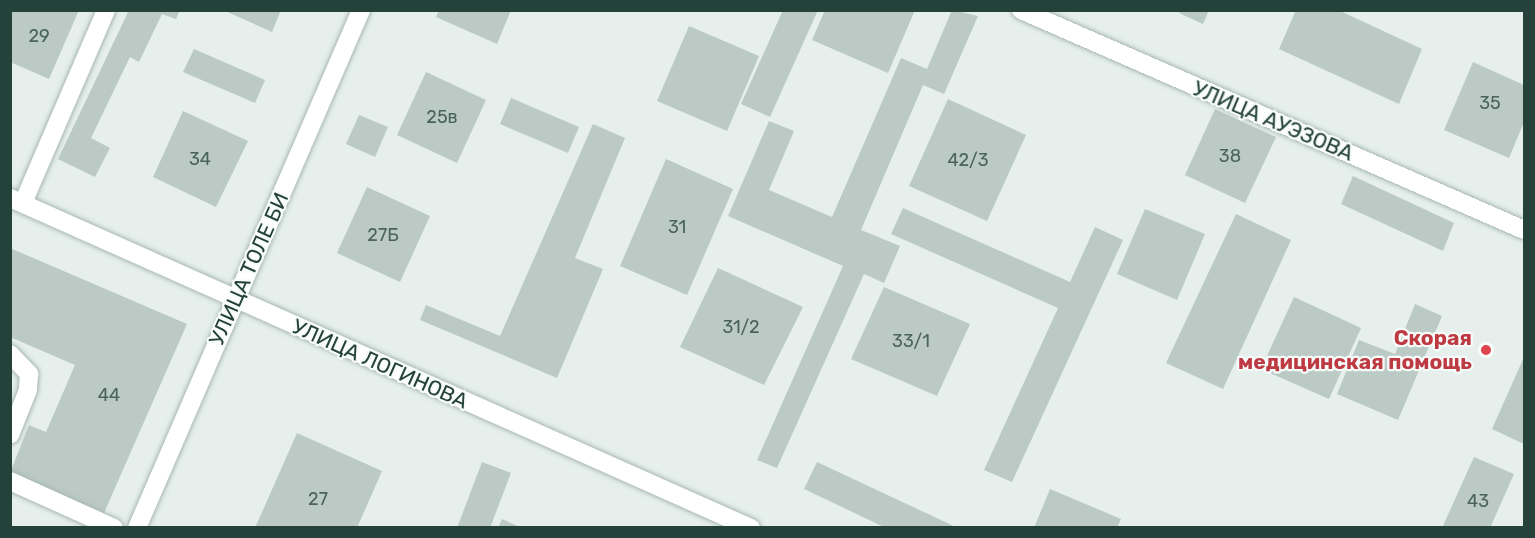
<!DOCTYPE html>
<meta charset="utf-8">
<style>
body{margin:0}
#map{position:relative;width:1535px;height:538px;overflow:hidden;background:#e6efeb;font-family:Rubik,sans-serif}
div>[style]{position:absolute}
.building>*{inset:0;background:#bbcac4}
.roads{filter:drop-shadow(0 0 2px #a8b8b2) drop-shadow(0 0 2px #a8b8b2)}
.minor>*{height:18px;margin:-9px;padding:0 9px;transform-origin:9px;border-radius:9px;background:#fff}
.dots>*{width:16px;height:16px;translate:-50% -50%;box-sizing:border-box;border:3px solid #f7fbf9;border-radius:50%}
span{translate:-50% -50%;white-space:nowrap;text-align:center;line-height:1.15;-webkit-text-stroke:4.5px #f7fbf9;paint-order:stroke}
.number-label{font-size:18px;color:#4a645c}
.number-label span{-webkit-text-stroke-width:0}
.street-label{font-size:21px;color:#24423a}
.health-label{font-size:21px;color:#be3a42;font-weight:700}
.right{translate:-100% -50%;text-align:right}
.frame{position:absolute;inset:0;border:12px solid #24423a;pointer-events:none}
</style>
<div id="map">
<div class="building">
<div style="clip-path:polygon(10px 10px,79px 10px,49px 79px,10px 62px)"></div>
<div style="clip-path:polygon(129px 10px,180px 10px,176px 19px,162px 14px,139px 62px,130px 57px,91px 138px,110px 148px,95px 177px,58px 159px)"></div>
<div style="clip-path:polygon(223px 10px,281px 10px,272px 32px)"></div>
<div style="clip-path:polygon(439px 10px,511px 10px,497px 44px,436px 17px)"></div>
<div style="clip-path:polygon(783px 10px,818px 10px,770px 117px,741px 104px)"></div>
<div style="clip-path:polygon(825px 10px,915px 10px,888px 73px,812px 40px)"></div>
<div style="clip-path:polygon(952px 10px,978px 16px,944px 94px,923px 85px,861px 230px,900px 246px,884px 283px,864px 274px,777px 468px,757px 460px,843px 266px,728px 216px,769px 121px,794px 131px,769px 190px,832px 217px,901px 58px,927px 69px)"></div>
<div style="clip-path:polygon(1181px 10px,1209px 10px,1203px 24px,1179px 13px)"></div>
<div style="clip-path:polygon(1296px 10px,1338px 10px,1422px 49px,1399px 104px,1279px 49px)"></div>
<div style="clip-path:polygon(689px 26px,759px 56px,727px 131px,657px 101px)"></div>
<div style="clip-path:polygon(194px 49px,265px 80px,255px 103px,183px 72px)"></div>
<div style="clip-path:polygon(1473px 62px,1524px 85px,1524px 122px,1509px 158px,1444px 130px)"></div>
<div style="clip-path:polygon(426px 72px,486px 100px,457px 163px,397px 135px)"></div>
<div style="clip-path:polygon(511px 98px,579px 127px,568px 153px,500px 124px)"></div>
<div style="clip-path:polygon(948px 99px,1026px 135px,987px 221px,909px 186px)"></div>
<div style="clip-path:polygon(1215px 109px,1276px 137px,1245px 203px,1185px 175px)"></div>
<div style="clip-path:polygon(183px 111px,248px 141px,216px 207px,153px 177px)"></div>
<div style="clip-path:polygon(359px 115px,388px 127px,375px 157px,346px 144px)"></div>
<div style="clip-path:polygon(593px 124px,625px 138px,575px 258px,603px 269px,557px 378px,420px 320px,426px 305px,500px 336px)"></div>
<div style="clip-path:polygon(666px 159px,733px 189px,687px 295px,620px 266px)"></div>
<div style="clip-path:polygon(1353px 176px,1454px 223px,1443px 251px,1341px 204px)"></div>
<div style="clip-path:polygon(367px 187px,430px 216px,400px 282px,337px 253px)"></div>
<div style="clip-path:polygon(903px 208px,1070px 282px,1095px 227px,1123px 240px,1012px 482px,984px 470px,1058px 308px,891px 234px)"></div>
<div style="clip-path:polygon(1145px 209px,1205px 234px,1177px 300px,1117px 274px)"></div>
<div style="clip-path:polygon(1236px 214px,1291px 240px,1223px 389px,1166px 363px)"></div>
<div style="clip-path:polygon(10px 248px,187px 324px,104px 513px,10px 473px,29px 425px,46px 432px,75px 365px,10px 337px)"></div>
<div style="clip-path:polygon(718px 268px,803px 307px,764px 385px,680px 347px)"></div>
<div style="clip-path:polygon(884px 287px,970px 324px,937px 396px,851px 359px)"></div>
<div style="clip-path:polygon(1294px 297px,1361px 328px,1329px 399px,1261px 369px)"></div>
<div style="clip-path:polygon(1415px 304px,1442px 316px,1398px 420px,1337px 394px,1359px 340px,1395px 354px)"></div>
<div style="clip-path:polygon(1524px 357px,1524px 444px,1492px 429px)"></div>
<div style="clip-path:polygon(297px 433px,382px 471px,357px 528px,255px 528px)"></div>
<div style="clip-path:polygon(1474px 457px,1514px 474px,1490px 528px,1442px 528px)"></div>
<div style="clip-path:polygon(482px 462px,511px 473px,490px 528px,457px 528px)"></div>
<div style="clip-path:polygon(817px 462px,958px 528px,886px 528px,804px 489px)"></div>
<div style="clip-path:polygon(1050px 489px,1121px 519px,1117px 528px,1034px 528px)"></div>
<div style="clip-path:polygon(502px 519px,522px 528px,498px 528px)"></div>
</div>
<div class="roads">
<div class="minor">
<div style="left:1021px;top:10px;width:549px;rotate:23.62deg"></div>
<div style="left:10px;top:198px;width:811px;rotate:24.01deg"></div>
<div style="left:23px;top:203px;width:210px;rotate:-66.7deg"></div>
<div style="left:10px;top:354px;width:28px;rotate:46deg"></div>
<div style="left:29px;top:374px;width:16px;rotate:94deg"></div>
<div style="left:28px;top:390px;width:48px;rotate:111.8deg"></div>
<div style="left:10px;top:481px;width:114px;rotate:24.3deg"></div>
<div style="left:137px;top:528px;width:564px;rotate:-66.61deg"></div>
</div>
</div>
<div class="dots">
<div style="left:1486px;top:350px;background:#e0444e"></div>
</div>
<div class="number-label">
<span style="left:39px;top:36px">29</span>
<span style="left:1490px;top:103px">35</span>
<span style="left:442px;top:117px">25в</span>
<span style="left:1230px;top:156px">38</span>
<span style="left:200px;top:159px">34</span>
<span style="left:968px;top:160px">42/3</span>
<span style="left:677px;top:227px">31</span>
<span style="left:383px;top:235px">27Б</span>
<span style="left:741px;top:327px">31/2</span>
<span style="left:911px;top:341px">33/1</span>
<span style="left:109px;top:395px">44</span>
<span style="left:318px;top:499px">27</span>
<span style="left:1478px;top:501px">43</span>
</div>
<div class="street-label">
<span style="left:1273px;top:121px;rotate:23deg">УЛИЦА АУЭЗОВА</span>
<span style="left:249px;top:269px;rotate:-66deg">УЛИЦА ТОЛЕ БИ</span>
<span style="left:380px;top:364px;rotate:24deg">УЛИЦА ЛОГИНОВА</span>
</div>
<div class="health-label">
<span class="right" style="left:1472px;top:350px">Скорая<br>медицинская помощь</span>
</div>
<div class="frame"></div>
</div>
